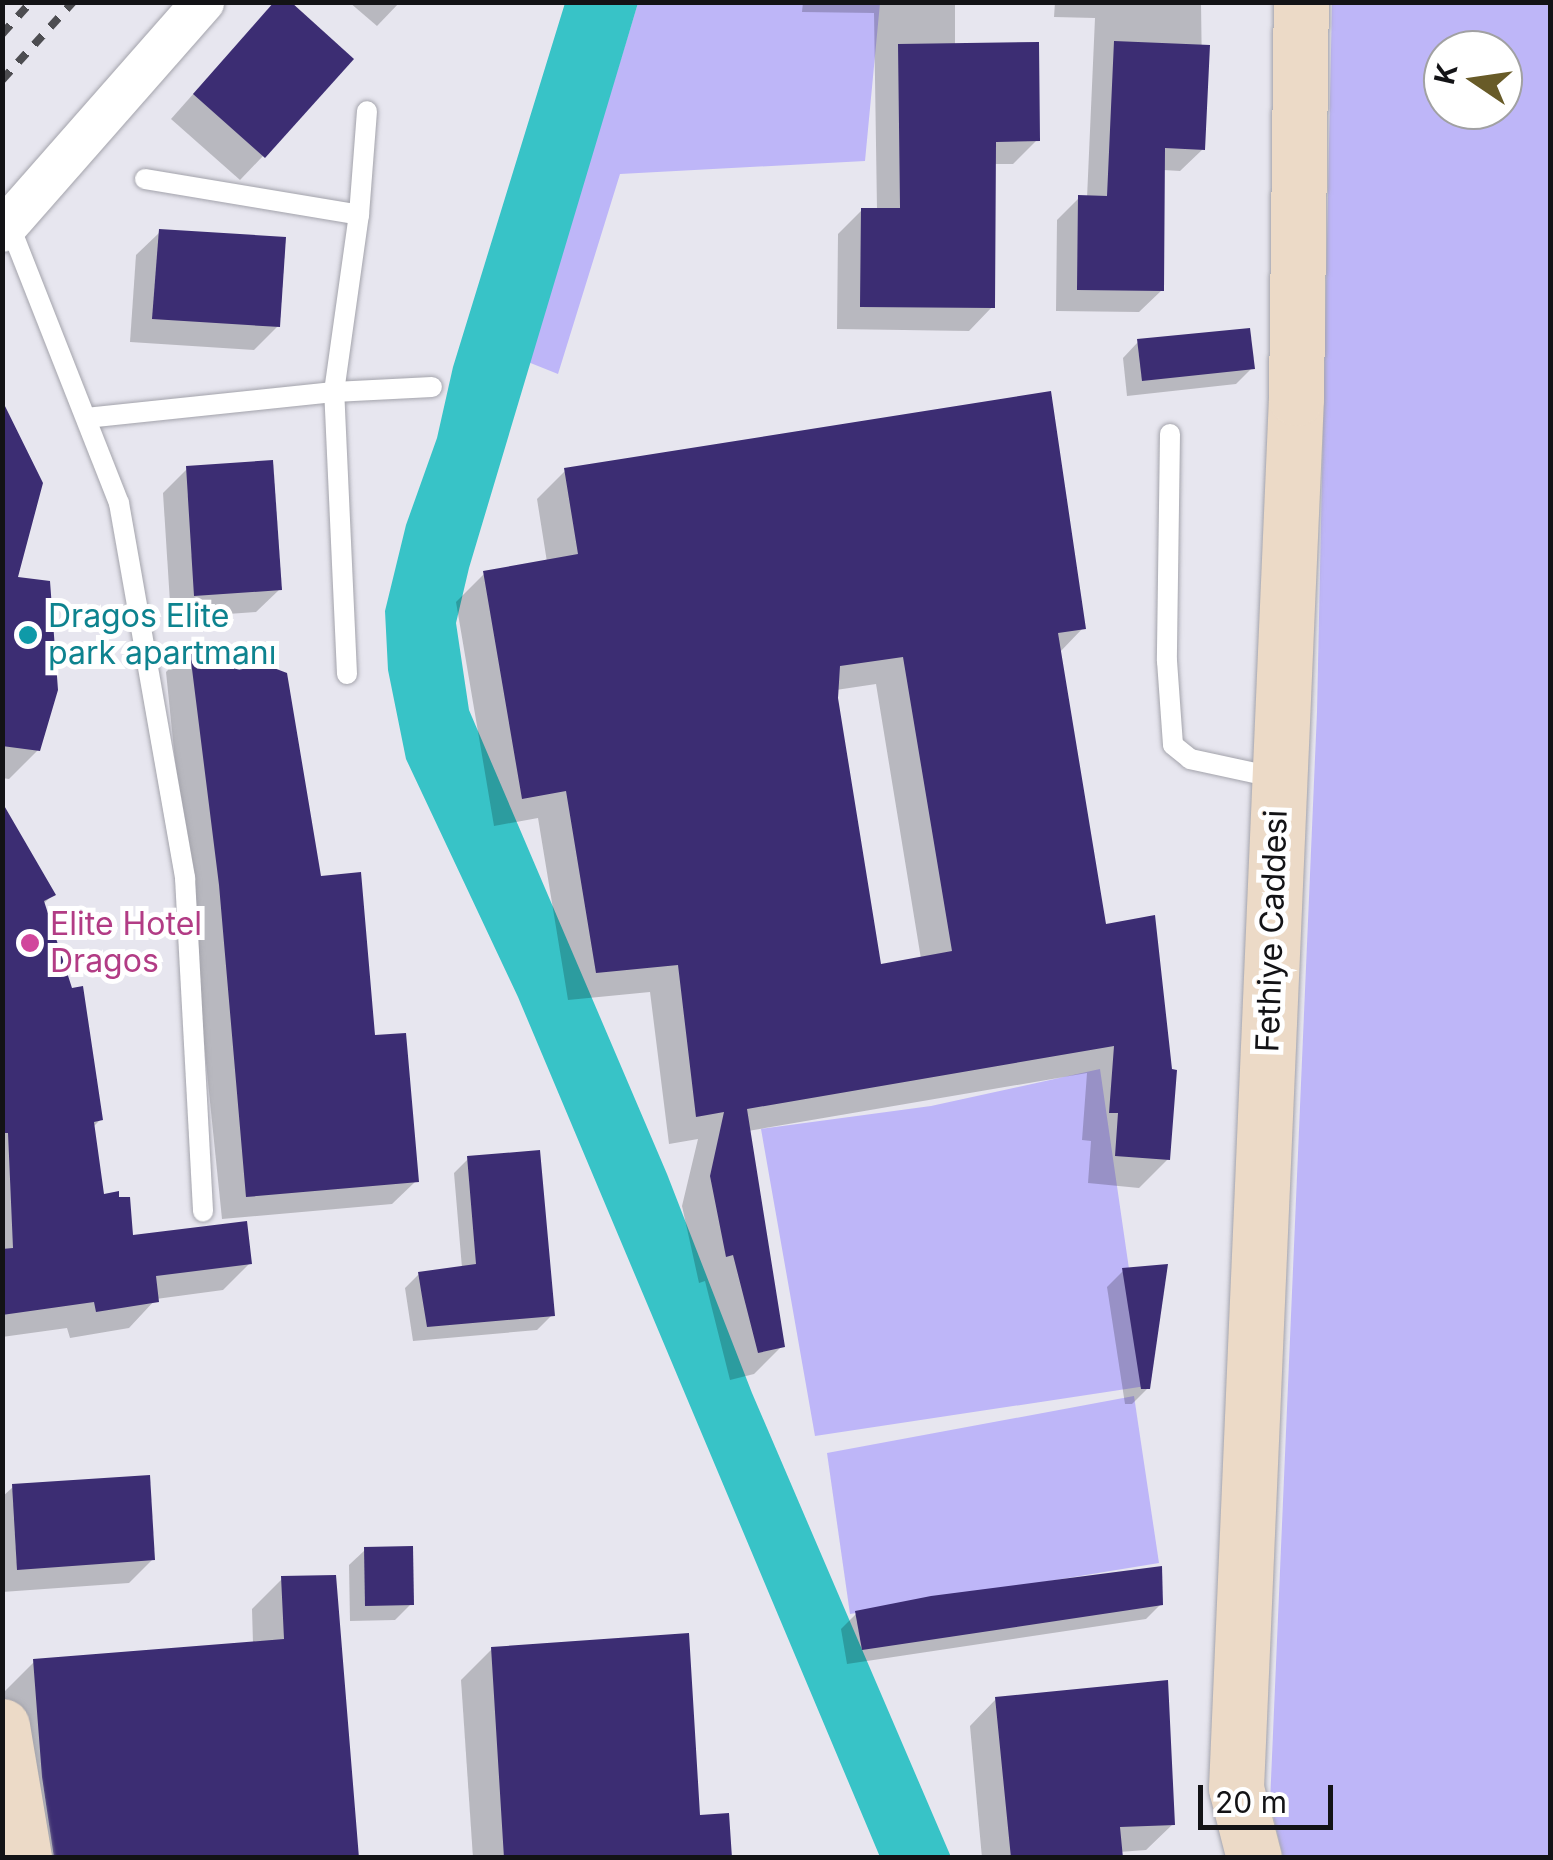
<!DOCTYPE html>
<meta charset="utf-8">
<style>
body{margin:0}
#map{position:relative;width:1553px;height:1860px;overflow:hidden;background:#e7e6ef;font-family:Inter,sans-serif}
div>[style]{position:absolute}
.green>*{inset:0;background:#beb6f8}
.water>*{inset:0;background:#38c3c7}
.shadow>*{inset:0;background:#0003}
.building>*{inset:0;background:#3c2d73}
.roads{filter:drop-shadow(0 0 2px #a3a3ab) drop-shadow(0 0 2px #a3a3ab)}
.lane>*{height:20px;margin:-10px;padding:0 10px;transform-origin:10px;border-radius:10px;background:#fff}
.street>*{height:42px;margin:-21px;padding:0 21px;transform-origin:21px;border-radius:21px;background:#fff}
.secondary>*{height:55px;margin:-27.5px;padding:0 27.5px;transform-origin:27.5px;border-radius:27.5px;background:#ecdac7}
.rail>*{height:8px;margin-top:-4px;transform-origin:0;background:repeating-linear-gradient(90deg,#4d4d51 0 12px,transparent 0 24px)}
.dots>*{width:28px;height:28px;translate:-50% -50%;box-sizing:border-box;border:5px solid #fff;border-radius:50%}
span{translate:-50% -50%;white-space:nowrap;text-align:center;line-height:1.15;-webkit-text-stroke:10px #fff;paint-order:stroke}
.culture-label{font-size:32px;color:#0d838f}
.left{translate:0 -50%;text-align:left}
.hotel-label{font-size:32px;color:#b23c85}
.street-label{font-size:32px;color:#131316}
.frame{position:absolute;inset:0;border:5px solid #131316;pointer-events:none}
.north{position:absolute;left:1423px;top:30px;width:100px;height:100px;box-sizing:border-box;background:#fff;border:2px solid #a1a1a2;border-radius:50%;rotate:283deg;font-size:28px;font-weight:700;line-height:40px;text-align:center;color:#131316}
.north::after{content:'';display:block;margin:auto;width:35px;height:45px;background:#685b28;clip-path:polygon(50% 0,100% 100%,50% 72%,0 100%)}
.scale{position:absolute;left:1198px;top:1785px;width:135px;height:45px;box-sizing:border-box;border:5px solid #131316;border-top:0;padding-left:12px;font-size:30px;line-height:35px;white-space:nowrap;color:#131316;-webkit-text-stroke:8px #fff;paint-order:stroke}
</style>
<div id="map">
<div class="green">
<div style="clip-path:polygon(638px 3px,880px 3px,865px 161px,620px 174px,558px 374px,528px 362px)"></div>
<div style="clip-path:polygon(evenodd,1332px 3px,1550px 3px,1550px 1857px,1283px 1857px,1270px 1803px,1317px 712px,1332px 3px,1443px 50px,1503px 50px,1503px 110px,1443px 110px,1443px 50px)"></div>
<div style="clip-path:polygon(1100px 1069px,1146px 1386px,815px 1436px,761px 1129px,931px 1106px)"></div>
<div style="clip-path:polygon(1134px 1396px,1159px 1563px,850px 1614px,827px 1453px)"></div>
</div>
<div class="water">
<div style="clip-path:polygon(565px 3px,638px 3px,469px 568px,456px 623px,469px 710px,667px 1174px,752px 1393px,951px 1857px,880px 1857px,518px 997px,406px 759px,388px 670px,385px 611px,406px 525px,437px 438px,453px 367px)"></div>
</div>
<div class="shadow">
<div style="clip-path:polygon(349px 2px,400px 2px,377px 26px)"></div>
<div style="clip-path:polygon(803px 2px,955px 2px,955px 46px,1037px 140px,1013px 164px,993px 164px,992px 307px,969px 331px,837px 329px,838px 234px,862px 210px,877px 210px,874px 13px,802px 12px)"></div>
<div style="clip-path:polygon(1055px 2px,1201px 2px,1203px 149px,1180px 171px,1163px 170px,1162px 290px,1139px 312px,1056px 311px,1057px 220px,1079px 198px,1087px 198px,1095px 18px,1054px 17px)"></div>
<div style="clip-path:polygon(258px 21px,263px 156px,240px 180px,171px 119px)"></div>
<div style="clip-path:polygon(160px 232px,278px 326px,254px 350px,130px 342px,136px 255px)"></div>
<div style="clip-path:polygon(1138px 342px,1252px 368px,1236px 384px,1127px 396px,1123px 358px)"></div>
<div style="clip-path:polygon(2px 430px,15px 579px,38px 750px,9px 779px,2px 778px)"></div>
<div style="clip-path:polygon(187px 469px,280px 589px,256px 612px,171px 618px,163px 493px)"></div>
<div style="clip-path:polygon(evenodd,565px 471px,1083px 628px,1059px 653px,1104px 927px,1168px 1159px,1139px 1188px,1088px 1183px,1091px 1141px,1082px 1140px,1087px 1073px,748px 1131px,782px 1346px,754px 1374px,730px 1380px,705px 1281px,699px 1283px,682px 1206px,698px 1139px,669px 1144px,650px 992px,568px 1000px,538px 818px,494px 826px,456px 602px,485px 573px,547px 562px,537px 499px,565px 471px,876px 684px,921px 959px,879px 967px,836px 690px,876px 684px)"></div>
<div style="clip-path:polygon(190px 648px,319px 879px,416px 1181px,392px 1204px,222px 1219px,166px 672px)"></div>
<div style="clip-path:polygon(2px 807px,53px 895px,43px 904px,101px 1119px,93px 1127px,102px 1197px,131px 1238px,250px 1263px,223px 1290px,156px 1299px,129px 1328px,70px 1338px,67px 1328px,2px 1337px)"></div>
<div style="clip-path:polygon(468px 1159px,552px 1315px,537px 1330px,413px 1341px,405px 1288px,419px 1274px,462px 1268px,454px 1173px)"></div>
<div style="clip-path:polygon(1123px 1271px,1148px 1388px,1132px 1404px,1125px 1404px,1107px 1287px)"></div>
<div style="clip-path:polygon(13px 1487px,153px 1559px,129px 1583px,2px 1592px,2px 1497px)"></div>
<div style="clip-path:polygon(365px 1550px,411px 1604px,395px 1620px,350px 1621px,349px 1565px)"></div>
<div style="clip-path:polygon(282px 1579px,356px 1858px,21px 1858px,4px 1692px,34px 1662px,253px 1644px,252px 1609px)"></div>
<div style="clip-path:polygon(1161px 1604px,1146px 1619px,847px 1664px,841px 1629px,856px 1614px)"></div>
<div style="clip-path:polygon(492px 1649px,698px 1817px,729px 1858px,473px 1858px,461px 1680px)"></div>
<div style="clip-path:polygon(996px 1699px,1173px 1824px,1146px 1850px,1119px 1852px,1120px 1858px,982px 1858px,970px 1726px)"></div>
</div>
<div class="building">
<div style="clip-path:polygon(274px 2px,291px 2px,354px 59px,265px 158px,193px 94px)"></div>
<div style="clip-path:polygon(1114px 41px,1210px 45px,1205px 150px,1165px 148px,1164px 291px,1077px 290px,1078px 195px,1107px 196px)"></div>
<div style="clip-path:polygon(1039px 42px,1040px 141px,996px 142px,995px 308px,860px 307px,861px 208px,900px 208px,898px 44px)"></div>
<div style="clip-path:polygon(159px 229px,286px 237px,280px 327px,152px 319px)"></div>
<div style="clip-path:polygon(1250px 328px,1255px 369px,1142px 381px,1137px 339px)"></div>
<div style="clip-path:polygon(evenodd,1051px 391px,1086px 629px,1058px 633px,1106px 924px,1155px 915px,1172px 1069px,1177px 1070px,1170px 1160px,1115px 1156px,1118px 1113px,1109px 1113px,1114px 1046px,747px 1109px,785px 1347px,758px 1353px,733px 1255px,726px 1257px,710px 1176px,724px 1112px,696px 1117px,678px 965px,596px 973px,566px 791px,522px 799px,483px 571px,578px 554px,564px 468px,1051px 391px,903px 657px,952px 951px,881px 964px,838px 698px,840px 666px,903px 657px)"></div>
<div style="clip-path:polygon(2px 400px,43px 483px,18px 577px,50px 581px,58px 690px,40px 751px,2px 746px)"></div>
<div style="clip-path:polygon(273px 460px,282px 590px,194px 596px,186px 466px)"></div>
<div style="clip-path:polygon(189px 645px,213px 645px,287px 673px,321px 876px,361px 872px,375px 1035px,406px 1033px,419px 1182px,246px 1197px,219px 885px)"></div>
<div style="clip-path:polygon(2px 802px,56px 895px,44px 901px,72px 988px,83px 986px,103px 1120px,94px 1122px,104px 1194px,119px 1191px,119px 1197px,130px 1197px,133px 1235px,247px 1221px,252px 1264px,156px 1276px,159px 1302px,96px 1312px,94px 1302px,2px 1315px,2px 1249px,13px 1248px,8px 1133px,2px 1133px)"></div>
<div style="clip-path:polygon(540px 1150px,555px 1316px,427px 1327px,418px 1272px,476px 1264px,467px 1156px)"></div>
<div style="clip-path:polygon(1168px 1264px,1150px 1389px,1141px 1389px,1122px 1268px)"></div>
<div style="clip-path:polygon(150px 1475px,155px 1560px,17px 1570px,12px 1484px)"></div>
<div style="clip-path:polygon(413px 1546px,414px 1605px,365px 1606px,364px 1547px)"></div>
<div style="clip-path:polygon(1162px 1566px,1163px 1605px,862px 1650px,855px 1611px,931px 1596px)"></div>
<div style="clip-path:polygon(336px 1575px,359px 1858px,54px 1858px,42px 1777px,33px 1659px,284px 1639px,281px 1576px)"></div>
<div style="clip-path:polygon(689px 1633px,700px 1815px,729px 1813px,732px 1858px,504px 1858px,491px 1647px)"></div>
<div style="clip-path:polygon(1168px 1680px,1175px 1825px,1120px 1827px,1123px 1858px,1011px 1858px,995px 1697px)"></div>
</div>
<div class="roads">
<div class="lane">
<div style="left:145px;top:179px;width:217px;rotate:9.5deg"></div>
<div style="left:9px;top:224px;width:300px;rotate:68.5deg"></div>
<div style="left:119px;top:503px;width:381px;rotate:80deg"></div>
<div style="left:185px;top:878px;width:334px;rotate:86.9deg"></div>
<div style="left:86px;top:418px;width:249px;rotate:-6deg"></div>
<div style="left:334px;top:392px;width:98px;rotate:-2.9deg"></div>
<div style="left:1170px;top:434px;width:227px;rotate:90.8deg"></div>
<div style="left:1167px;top:661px;width:84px;rotate:85.9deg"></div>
<div style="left:1173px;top:745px;width:22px;rotate:39deg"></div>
<div style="left:1190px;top:759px;width:90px;rotate:12.2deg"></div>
<div style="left:347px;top:674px;width:282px;rotate:-92.6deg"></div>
<div style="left:334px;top:392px;width:179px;rotate:-82deg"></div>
<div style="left:359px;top:215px;width:104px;rotate:-85.6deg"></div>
</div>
<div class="street">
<div style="left:2px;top:231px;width:305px;rotate:-48.7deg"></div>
</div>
<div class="secondary">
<div style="left:2px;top:1726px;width:134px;rotate:80.5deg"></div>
<div style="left:1254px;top:1858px;width:72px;rotate:-104.4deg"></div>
<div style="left:1236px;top:1788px;width:1391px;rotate:-87.53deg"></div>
<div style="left:1296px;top:398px;width:396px;rotate:-89.3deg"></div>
</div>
</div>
<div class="rail">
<div style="left:2px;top:34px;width:43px;rotate:-47.8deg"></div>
<div style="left:2px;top:80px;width:105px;rotate:-47.7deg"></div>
</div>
<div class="dots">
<div style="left:28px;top:635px;background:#0f9aa8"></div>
<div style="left:30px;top:943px;background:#d1479c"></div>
</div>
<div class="culture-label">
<span class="left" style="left:48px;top:635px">Dragos Elite<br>park apartmanı</span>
</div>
<div class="hotel-label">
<span class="left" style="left:50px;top:943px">Elite Hotel<br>Dragos</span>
</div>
<div class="street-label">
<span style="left:1272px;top:931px;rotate:-88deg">Fethiye Caddesi</span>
</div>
<div class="frame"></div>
<div class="north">K</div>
<div class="scale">20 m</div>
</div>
